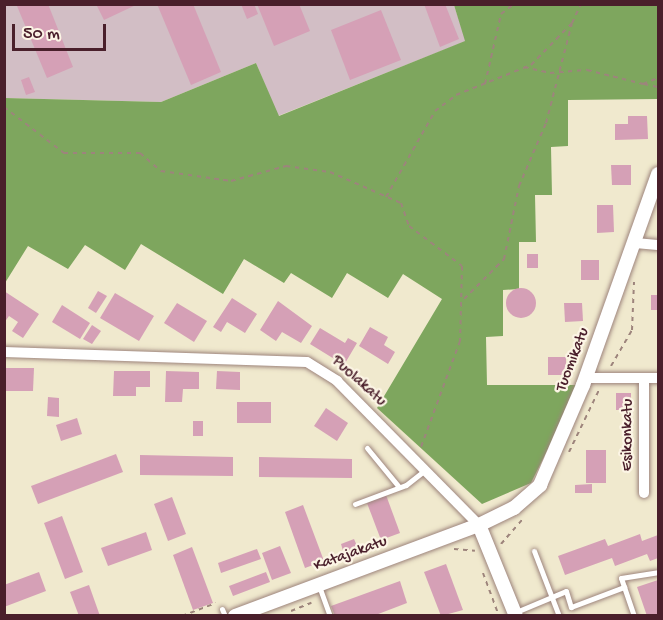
<!DOCTYPE html>
<style>
body{margin:0}
#map{position:relative;width:663px;height:620px;overflow:hidden;background:#f0e9ce;font-family:"Gochi Hand",sans-serif}
div>[style]{position:absolute}
.industrial>*{inset:0;background:#d2bec5}
.forest>*{inset:0;background:#7ea65e}
.building>*{inset:0;background:#d5a0b6}
.round{border-radius:50%}
.path>*{height:2px;margin-top:-1px;transform-origin:0;background:repeating-linear-gradient(90deg,#9d847c 0 4.5px,transparent 0 9px)}
.roads{filter:drop-shadow(0 0 2px #9d847c) drop-shadow(0 0 2px #9d847c)}
.lane>*{height:5px;margin:-2.5px;padding:0 2.5px;transform-origin:2.5px;border-radius:2.5px;background:#fff}
.street>*{height:10px;margin:-5px;padding:0 5px;transform-origin:5px;border-radius:5px;background:#fff}
.secondary>*{height:14px;margin:-7px;padding:0 7px;transform-origin:7px;border-radius:7px;background:#fff}
span{translate:-50% -50%;white-space:nowrap;text-align:center;line-height:1.15;-webkit-text-stroke:4.5px #fcf5e5;paint-order:stroke}
.street-label{font-size:16px;color:#4a1f2b}
.frame{position:absolute;inset:0;border:6px solid #4a1f2b;pointer-events:none}
.scale{position:absolute;left:12px;top:24px;width:94px;height:27px;box-sizing:border-box;border:3px solid #4a1f2b;border-top:0;padding-left:8px;font-size:18px;line-height:21px;white-space:nowrap;color:#4a1f2b;-webkit-text-stroke:4px #fcf5e5;paint-order:stroke}
</style>
<div id="map">
<div class="industrial">
<div style="clip-path:polygon(5px 5px,454px 5px,466px 41px,278px 116px,256px 63px,161px 102px,5px 98px)"></div>
</div>
<div class="forest">
<div style="clip-path:polygon(454px 5px,658px 5px,658px 99px,568px 100px,568px 146px,551px 147px,552px 195px,535px 195px,536px 242px,519px 242px,519px 289px,503px 290px,503px 336px,486px 337px,487px 385px,580px 385px,531px 483px,482px 504px,377px 408px,442px 299px,403px 274px,388px 298px,347px 273px,332px 298px,291px 273px,284px 283px,244px 259px,223px 294px,141px 244px,125px 270px,85px 245px,68px 269px,28px 246px,5px 283px,5px 98px,161px 102px,256px 63px,279px 116px,465px 41px)"></div>
</div>
<div class="building">
<div style="clip-path:polygon(48px 4px,73px 67px,47px 78px,17px 6px)"></div>
<div style="clip-path:polygon(96px 4px,138px 4px,104px 20px)"></div>
<div style="clip-path:polygon(157px 4px,193px 4px,221px 72px,191px 85px)"></div>
<div style="clip-path:polygon(241px 4px,254px 4px,258px 14px,247px 19px)"></div>
<div style="clip-path:polygon(257px 4px,299px 4px,310px 31px,274px 46px)"></div>
<div style="clip-path:polygon(424px 4px,445px 4px,459px 39px,440px 47px)"></div>
<div style="clip-path:polygon(381px 10px,401px 60px,350px 80px,331px 30px)"></div>
<div style="clip-path:polygon(29px 77px,35px 92px,26px 95px,21px 80px)"></div>
<div style="clip-path:polygon(628px 116px,647px 116px,648px 139px,615px 140px,615px 124px,628px 124px)"></div>
<div style="clip-path:polygon(611px 165px,631px 165px,631px 185px,612px 185px)"></div>
<div style="clip-path:polygon(597px 205px,613px 205px,614px 232px,597px 233px)"></div>
<div style="clip-path:polygon(527px 254px,538px 254px,538px 268px,527px 268px)"></div>
<div style="clip-path:polygon(581px 260px,599px 260px,599px 280px,581px 280px)"></div>
<div class="round" style="left:506px;top:288px;width:30px;height:30px"></div>
<div style="clip-path:polygon(4px 291px,39px 314px,23px 338px,12px 331px,18px 322px,9px 316px,4px 323px)"></div>
<div style="clip-path:polygon(98px 291px,107px 296px,96px 313px,88px 308px)"></div>
<div style="clip-path:polygon(115px 293px,154px 316px,139px 341px,100px 318px)"></div>
<div style="clip-path:polygon(651px 295px,658px 295px,658px 310px,651px 310px)"></div>
<div style="clip-path:polygon(232px 298px,257px 314px,245px 333px,227px 322px,221px 332px,213px 327px)"></div>
<div style="clip-path:polygon(278px 301px,312px 326px,301px 343px,282px 332px,276px 341px,260px 330px)"></div>
<div style="clip-path:polygon(177px 303px,207px 321px,194px 342px,164px 323px)"></div>
<div style="clip-path:polygon(564px 303px,582px 303px,583px 321px,565px 322px)"></div>
<div style="clip-path:polygon(62px 305px,90px 323px,80px 339px,52px 322px)"></div>
<div style="clip-path:polygon(92px 325px,101px 331px,92px 344px,83px 339px)"></div>
<div style="clip-path:polygon(370px 327px,388px 337px,384px 345px,395px 352px,388px 364px,359px 346px)"></div>
<div style="clip-path:polygon(320px 328px,345px 343px,348px 338px,357px 343px,344px 365px,310px 344px)"></div>
<div style="clip-path:polygon(548px 357px,566px 357px,566px 375px,548px 375px)"></div>
<div style="clip-path:polygon(4px 368px,34px 368px,33px 391px,4px 391px)"></div>
<div style="clip-path:polygon(114px 371px,150px 371px,150px 387px,136px 387px,136px 396px,113px 396px)"></div>
<div style="clip-path:polygon(166px 371px,199px 372px,199px 389px,183px 389px,182px 402px,165px 402px)"></div>
<div style="clip-path:polygon(217px 371px,240px 372px,240px 390px,216px 389px)"></div>
<div style="clip-path:polygon(616px 393px,631px 393px,631px 410px,616px 410px)"></div>
<div style="clip-path:polygon(48px 397px,59px 398px,59px 417px,47px 416px)"></div>
<div style="clip-path:polygon(237px 402px,271px 402px,271px 423px,237px 423px)"></div>
<div style="clip-path:polygon(326px 408px,348px 423px,337px 441px,314px 426px)"></div>
<div style="clip-path:polygon(77px 418px,82px 434px,61px 441px,56px 425px)"></div>
<div style="clip-path:polygon(193px 421px,203px 421px,203px 436px,193px 436px)"></div>
<div style="clip-path:polygon(586px 450px,606px 450px,606px 483px,586px 483px)"></div>
<div style="clip-path:polygon(116px 454px,123px 472px,38px 504px,31px 486px)"></div>
<div style="clip-path:polygon(140px 455px,233px 457px,233px 476px,140px 475px)"></div>
<div style="clip-path:polygon(259px 457px,352px 459px,352px 478px,259px 477px)"></div>
<div style="clip-path:polygon(592px 484px,592px 493px,575px 493px,575px 485px)"></div>
<div style="clip-path:polygon(386px 495px,400px 533px,381px 540px,367px 503px)"></div>
<div style="clip-path:polygon(172px 497px,186px 534px,168px 541px,154px 504px)"></div>
<div style="clip-path:polygon(303px 505px,324px 561px,305px 568px,285px 512px)"></div>
<div style="clip-path:polygon(62px 516px,83px 572px,65px 579px,44px 523px)"></div>
<div style="clip-path:polygon(146px 532px,152px 550px,108px 566px,101px 548px)"></div>
<div style="clip-path:polygon(640px 534px,642px 541px,658px 535px,658px 558px,650px 561px,647px 554px,615px 566px,612px 558px,565px 575px,558px 556px,605px 539px,608px 546px)"></div>
<div style="clip-path:polygon(354px 539px,358px 548px,344px 554px,341px 544px)"></div>
<div style="clip-path:polygon(280px 546px,291px 573px,272px 580px,262px 553px)"></div>
<div style="clip-path:polygon(192px 547px,213px 603px,193px 610px,173px 555px)"></div>
<div style="clip-path:polygon(257px 549px,261px 559px,221px 573px,218px 563px)"></div>
<div style="clip-path:polygon(446px 564px,463px 610px,441px 616px,424px 572px)"></div>
<div style="clip-path:polygon(39px 572px,46px 591px,4px 607px,4px 585px)"></div>
<div style="clip-path:polygon(266px 572px,270px 582px,233px 596px,229px 586px)"></div>
<div style="clip-path:polygon(658px 580px,658px 616px,647px 616px,637px 587px)"></div>
<div style="clip-path:polygon(400px 581px,407px 603px,373px 616px,335px 616px,331px 606px)"></div>
<div style="clip-path:polygon(89px 585px,100px 616px,79px 616px,70px 592px)"></div>
</div>
<div class="path">
<div style="left:524px;top:67px;width:27px;rotate:13deg"></div>
<div style="left:550px;top:73px;width:37px;rotate:-5deg"></div>
<div style="left:587px;top:70px;width:58px;rotate:14deg"></div>
<div style="left:643px;top:84px;width:16px;rotate:-22deg"></div>
<div style="left:485px;top:84px;width:72px;rotate:-77.1deg"></div>
<div style="left:501px;top:14px;width:16px;rotate:-38deg"></div>
<div style="left:644px;top:84px;width:14px;rotate:12deg"></div>
<div style="left:4px;top:107px;width:76px;rotate:37.5deg"></div>
<div style="left:64px;top:153px;width:76px"></div>
<div style="left:140px;top:153px;width:28px;rotate:41deg"></div>
<div style="left:161px;top:171px;width:71px;rotate:8.1deg"></div>
<div style="left:231px;top:181px;width:57px;rotate:-15.3deg"></div>
<div style="left:286px;top:166px;width:44px;rotate:7.8deg"></div>
<div style="left:330px;top:172px;width:77px;rotate:23.6deg"></div>
<div style="left:401px;top:203px;width:24px;rotate:71deg"></div>
<div style="left:409px;top:226px;width:66px;rotate:37deg"></div>
<div style="left:462px;top:266px;width:75px;rotate:91.5deg"></div>
<div style="left:460px;top:341px;width:116px;rotate:110.2deg"></div>
<div style="left:386px;top:197px;width:99px;rotate:-60.3deg"></div>
<div style="left:435px;top:111px;width:26px;rotate:-37deg"></div>
<div style="left:456px;top:95px;width:81px;rotate:-21.8deg"></div>
<div style="left:531px;top:65px;width:59px;rotate:-45.7deg"></div>
<div style="left:572px;top:23px;width:21px;rotate:-65deg"></div>
<div style="left:464px;top:299px;width:57px;rotate:-45deg"></div>
<div style="left:504px;top:259px;width:75px;rotate:-78.4deg"></div>
<div style="left:519px;top:186px;width:69px;rotate:-66.8deg"></div>
<div style="left:546px;top:123px;width:103px;rotate:-75.4deg"></div>
<div style="left:611px;top:366px;width:42px;rotate:-59.7deg"></div>
<div style="left:632px;top:330px;width:48px;rotate:-87.6deg"></div>
<div style="left:569px;top:452px;width:69px;rotate:-64.2deg"></div>
<div style="left:501px;top:544px;width:35px;rotate:-49deg"></div>
<div style="left:454px;top:549px;width:21px;rotate:5deg"></div>
<div style="left:483px;top:573px;width:46px;rotate:69.6deg"></div>
<div style="left:291px;top:611px;width:22px;rotate:-22deg"></div>
<div style="left:182px;top:616px;width:36px;rotate:-21deg"></div>
</div>
<div class="roads">
<div class="lane">
<div style="left:367px;top:448px;width:50px;rotate:50.6deg"></div>
<div style="left:355px;top:504px;width:54px;rotate:-20.4deg"></div>
<div style="left:406px;top:485px;width:23px;rotate:-38deg"></div>
<div style="left:534px;top:551px;width:70px;rotate:69deg"></div>
<div style="left:319px;top:586px;width:32px;rotate:70deg"></div>
<div style="left:222px;top:609px;width:8px;rotate:67deg"></div>
<div style="left:516px;top:612px;width:54px;rotate:-22.8deg"></div>
<div style="left:566px;top:591px;width:17px;rotate:73deg"></div>
<div style="left:571px;top:607px;width:57px;rotate:-20.7deg"></div>
<div style="left:634px;top:616px;width:40px;rotate:-108.9deg"></div>
<div style="left:621px;top:578px;width:37px;rotate:-9deg"></div>
</div>
<div class="street">
<div style="left:635px;top:243px;width:23px;rotate:5deg"></div>
<div style="left:4px;top:352px;width:303px;rotate:1.9deg"></div>
<div style="left:307px;top:362px;width:36px;rotate:32deg"></div>
<div style="left:337px;top:381px;width:202px;rotate:45.4deg"></div>
<div style="left:586px;top:378px;width:72px"></div>
<div style="left:644px;top:493px;width:115px;rotate:-90deg"></div>
</div>
<div class="secondary">
<div style="left:479px;top:525px;width:98px;rotate:67.9deg"></div>
<div style="left:235px;top:616px;width:260px;rotate:-20.5deg"></div>
<div style="left:479px;top:525px;width:39px;rotate:-26deg"></div>
<div style="left:514px;top:508px;width:35px;rotate:-41deg"></div>
<div style="left:540px;top:485px;width:109px;rotate:-66.7deg"></div>
<div style="left:583px;top:385px;width:224px;rotate:-70.4deg"></div>
</div>
</div>
<div class="street-label">
<span style="left:574px;top:360px;rotate:-69deg">Tuomikatu</span>
<span style="left:358px;top:382px;rotate:42deg">Puolakatu</span>
<span style="left:629px;top:435px;rotate:-90deg">Esikonkatu</span>
<span style="left:351px;top:555px;rotate:-20deg">Katajakatu</span>
</div>
<div class="frame"></div>
<div class="scale">50 m</div>
</div>
